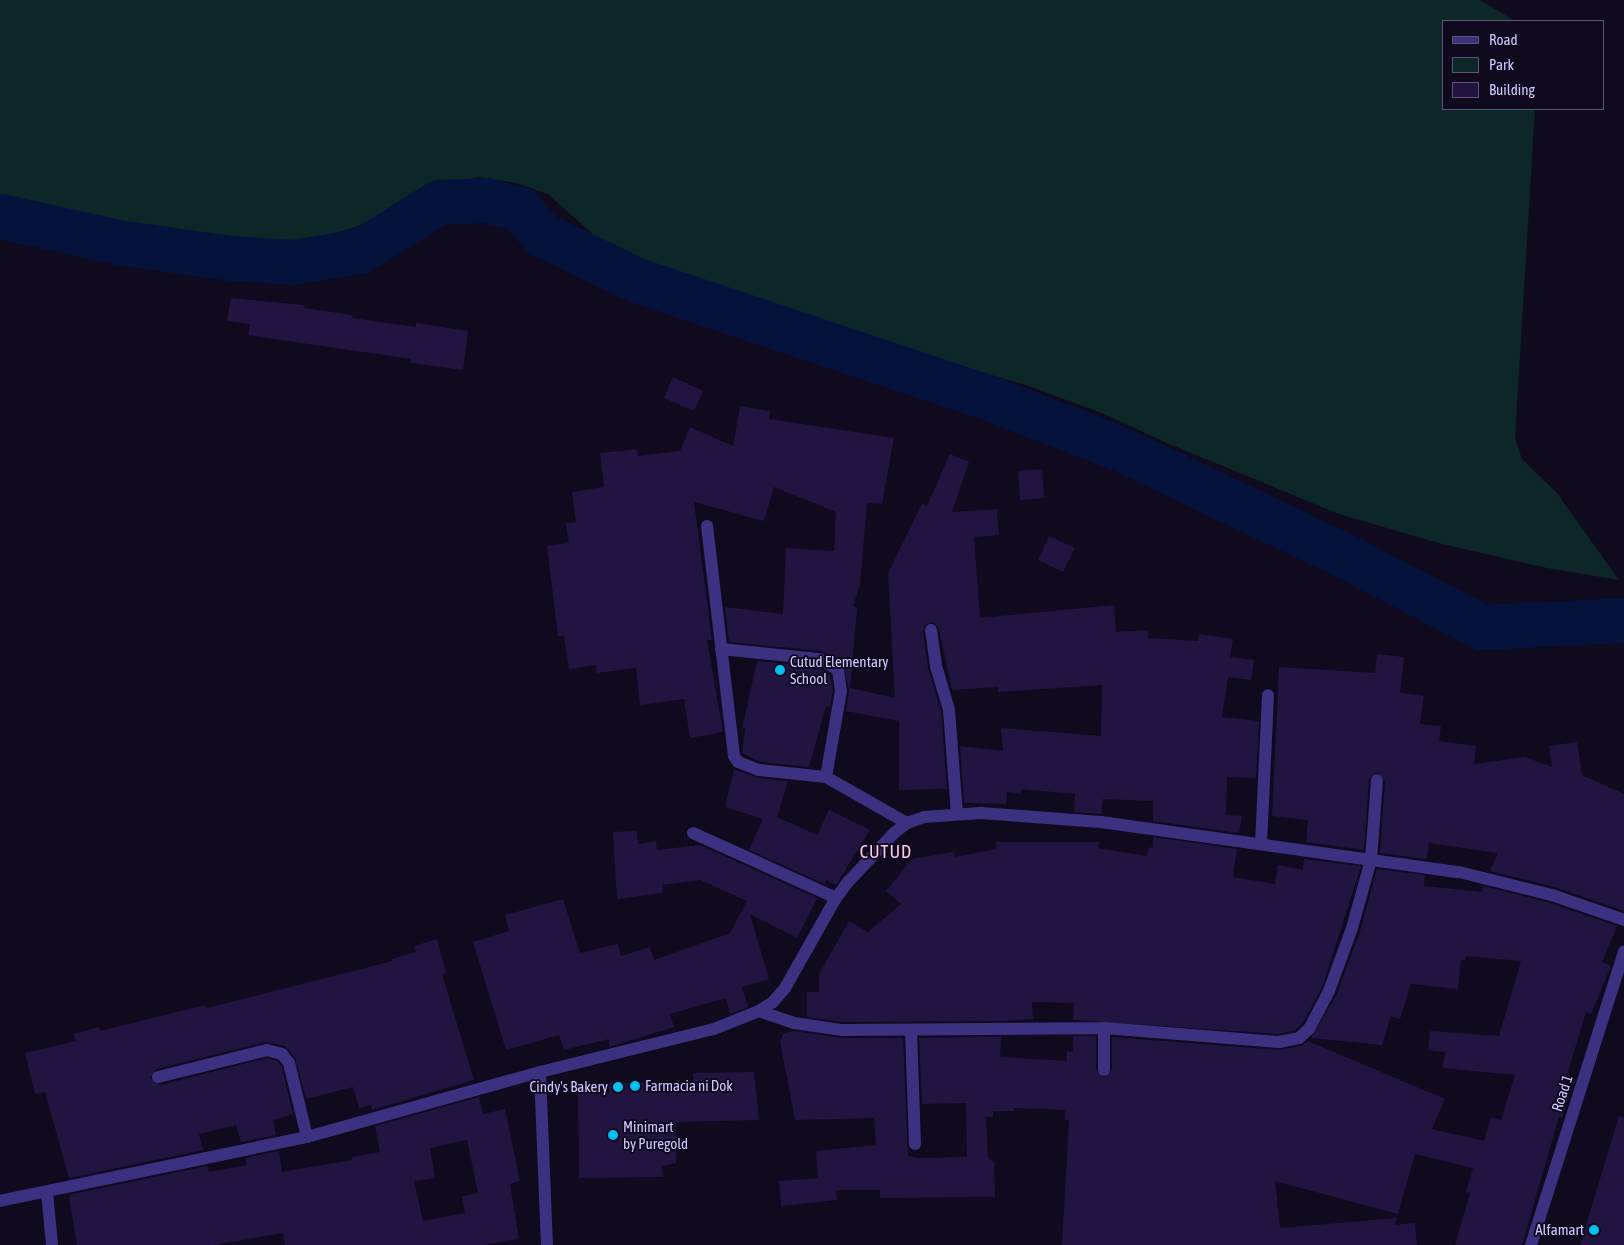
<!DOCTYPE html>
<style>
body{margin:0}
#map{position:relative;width:1624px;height:1245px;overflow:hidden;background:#0f0a1e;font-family:"Asap Condensed",sans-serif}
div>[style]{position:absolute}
.green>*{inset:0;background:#0d2628}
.river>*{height:45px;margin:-22.5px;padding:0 22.5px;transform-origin:22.5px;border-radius:22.5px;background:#05133c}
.building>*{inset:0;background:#221440}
.minor>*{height:12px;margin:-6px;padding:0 6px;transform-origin:6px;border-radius:6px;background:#3c3181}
.dots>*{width:14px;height:14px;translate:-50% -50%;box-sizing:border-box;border:2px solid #0f0a1e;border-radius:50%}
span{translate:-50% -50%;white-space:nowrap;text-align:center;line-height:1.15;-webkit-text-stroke:4px #0f0a1e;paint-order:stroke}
.poi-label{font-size:15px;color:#d3c6ff}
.left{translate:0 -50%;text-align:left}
.right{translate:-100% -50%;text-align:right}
.street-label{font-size:15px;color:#d3c6ff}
.quarter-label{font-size:18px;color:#ffc8e5;letter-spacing:1px}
.legend{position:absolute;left:1442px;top:20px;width:162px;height:90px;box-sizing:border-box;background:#0f0a1e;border:1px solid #5d5578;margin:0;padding:6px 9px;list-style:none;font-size:15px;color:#d3c6ff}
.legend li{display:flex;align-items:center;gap:10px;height:25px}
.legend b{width:25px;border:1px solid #5d5578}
</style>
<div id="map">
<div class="green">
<div style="clip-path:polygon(0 0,1480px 0,1515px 21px,1443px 21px,1443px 109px,1535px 109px,1515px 438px,1522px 459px,1557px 493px,1619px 580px,1547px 568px,1442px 544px,1339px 514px,1167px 443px,1104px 414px,1026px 385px,664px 279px,618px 257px,548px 194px,516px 183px,478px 177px,426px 191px,374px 221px,304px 243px,249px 247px,163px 236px,0 201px)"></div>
</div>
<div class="river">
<div style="left:0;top:216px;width:121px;rotate:12.4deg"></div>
<div style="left:118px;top:242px;width:113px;rotate:8.1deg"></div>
<div style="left:230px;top:258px;width:63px;rotate:3.6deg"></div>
<div style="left:293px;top:262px;width:68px;rotate:-9.3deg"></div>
<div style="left:360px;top:251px;width:93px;rotate:-31.8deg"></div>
<div style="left:439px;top:202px;width:47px;rotate:-2.4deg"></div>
<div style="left:486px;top:200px;width:35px;rotate:15deg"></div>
<div style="left:520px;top:209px;width:35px;rotate:49deg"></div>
<div style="left:543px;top:235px;width:104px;rotate:25.6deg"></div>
<div style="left:637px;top:280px;width:378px;rotate:18.5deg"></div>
<div style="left:995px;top:400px;width:135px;rotate:21.3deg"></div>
<div style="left:1121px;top:449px;width:248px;rotate:25.5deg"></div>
<div style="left:1345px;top:556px;width:154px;rotate:27.4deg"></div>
<div style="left:1482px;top:627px;width:142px;rotate:-2.8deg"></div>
</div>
<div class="building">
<div style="clip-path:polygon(231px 298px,304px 305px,304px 308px,352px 315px,352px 318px,416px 327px,416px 323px,468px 331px,463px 370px,411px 363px,411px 359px,248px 335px,250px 324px,227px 321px)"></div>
<div style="clip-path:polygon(673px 377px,703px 391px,694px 411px,664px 398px)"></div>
<div style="clip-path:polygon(740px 406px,770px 411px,769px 419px,894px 438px,882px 504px,867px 503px,860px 584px,853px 606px,857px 608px,850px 688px,895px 698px,888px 573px,922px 504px,927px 506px,950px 454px,969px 462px,952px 512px,997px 509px,999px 535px,974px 537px,980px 618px,1114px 605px,1116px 632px,1148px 630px,1148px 638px,1198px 641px,1199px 634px,1233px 639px,1230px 657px,1254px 660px,1251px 680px,1228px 677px,1222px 717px,1259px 721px,1256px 778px,1227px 777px,1226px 815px,1242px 816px,1239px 833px,1153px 821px,1153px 801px,1103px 799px,1101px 814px,1074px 812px,1075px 794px,1021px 789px,1021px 794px,1007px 792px,1006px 804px,964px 803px,960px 746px,1003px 751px,1001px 728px,1101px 736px,1102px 685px,998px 692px,998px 687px,952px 690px,939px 629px,934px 622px,926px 624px,923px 631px,928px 668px,941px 711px,947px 789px,899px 790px,899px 721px,846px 711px,849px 690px,843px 663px,821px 651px,729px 642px,725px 607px,783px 614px,786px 548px,834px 551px,836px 512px,774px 487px,764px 521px,694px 502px,712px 640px,707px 640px,723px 732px,690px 738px,684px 699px,640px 705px,636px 668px,597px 673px,596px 665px,569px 669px,564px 636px,558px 636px,547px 546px,569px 543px,566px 523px,576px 522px,572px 492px,604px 487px,600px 453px,637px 449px,638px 456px,680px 451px,690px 427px,733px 446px)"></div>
<div style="clip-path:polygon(1042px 469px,1044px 498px,1020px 500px,1018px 471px)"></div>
<div style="clip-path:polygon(1049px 536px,1075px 548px,1063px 572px,1038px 560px)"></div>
<div style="clip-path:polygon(1377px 654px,1404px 657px,1400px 693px,1424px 696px,1420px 724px,1441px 726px,1439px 741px,1476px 746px,1474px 764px,1525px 757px,1552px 767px,1549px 746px,1577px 742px,1582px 775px,1624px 794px,1624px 911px,1555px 887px,1490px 871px,1498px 853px,1429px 843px,1427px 859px,1380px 853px,1385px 781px,1378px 772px,1369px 779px,1364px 850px,1306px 842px,1308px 820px,1272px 816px,1279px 667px,1375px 673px)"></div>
<div style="clip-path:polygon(757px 661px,817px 667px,830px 675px,833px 691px,830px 707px,826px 706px,809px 767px,761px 762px,742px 753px,745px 728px,742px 729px)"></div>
<div style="clip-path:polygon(734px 769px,758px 778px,788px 781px,777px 817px,817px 835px,829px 810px,870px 830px,836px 885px,826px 880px,825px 884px,749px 850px,763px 819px,725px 807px)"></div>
<div style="clip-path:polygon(637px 831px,638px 844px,656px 841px,657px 850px,700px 845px,817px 898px,797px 938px,750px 914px,769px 979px,742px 987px,748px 1007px,730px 1014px,726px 998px,670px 1014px,674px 1027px,609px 1047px,609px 1039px,564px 1050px,559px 1035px,506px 1050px,473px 942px,509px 931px,505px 915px,563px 899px,580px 953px,618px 944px,621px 956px,650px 947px,654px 960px,730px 933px,747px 901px,700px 880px,662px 885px,663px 893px,617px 899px,613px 832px)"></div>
<div style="clip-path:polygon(1153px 837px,1237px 849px,1233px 877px,1275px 884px,1278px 865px,1303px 870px,1304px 859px,1361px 866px,1322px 988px,1302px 1024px,1295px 1030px,1279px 1034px,1073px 1020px,1074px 1003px,1032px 1002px,1033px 1019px,1002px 1021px,843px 1022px,807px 1017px,807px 992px,819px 992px,819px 974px,849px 921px,868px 932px,901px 904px,886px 891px,912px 859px,954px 852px,955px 857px,996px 849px,996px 842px,1099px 842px,1098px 848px,1147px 856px,1149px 847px,1153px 848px)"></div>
<div style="clip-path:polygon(1377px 869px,1425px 875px,1424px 886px,1482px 892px,1484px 886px,1550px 903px,1617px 926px,1602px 962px,1611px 966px,1591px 1014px,1586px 1012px,1561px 1095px,1569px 1097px,1562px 1118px,1559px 1117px,1522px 1245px,1455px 1245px,1470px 1193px,1466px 1192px,1473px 1168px,1415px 1154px,1398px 1214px,1275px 1181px,1280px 1228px,1397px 1218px,1395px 1225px,1415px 1223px,1417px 1245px,1062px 1245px,1069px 1120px,1065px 1120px,1065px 1110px,1014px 1108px,1014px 1111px,993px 1111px,993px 1117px,986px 1117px,988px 1158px,994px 1162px,995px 1197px,880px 1198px,880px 1190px,836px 1190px,837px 1200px,781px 1206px,779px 1181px,818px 1178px,816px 1151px,876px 1145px,874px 1118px,795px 1120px,780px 1041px,784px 1033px,795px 1031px,842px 1038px,903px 1038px,908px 1156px,918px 1158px,967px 1157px,966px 1103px,922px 1104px,919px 1038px,1001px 1037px,1000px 1057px,1067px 1061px,1067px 1051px,1073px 1052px,1073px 1036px,1096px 1036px,1096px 1070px,1104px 1078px,1112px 1070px,1112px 1037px,1278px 1050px,1301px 1046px,1308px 1041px,1445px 1099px,1432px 1129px,1484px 1141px,1491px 1117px,1501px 1120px,1515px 1075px,1443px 1068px,1445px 1052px,1428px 1050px,1430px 1031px,1499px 1036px,1521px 961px,1466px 956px,1465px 960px,1461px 960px,1458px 989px,1411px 984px,1400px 1019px,1391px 1016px,1382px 1045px,1311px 1038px,1337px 994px,1360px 931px)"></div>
<div style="clip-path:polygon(437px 939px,446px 973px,442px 974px,474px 1080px,372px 1110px,371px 1105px,359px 1108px,353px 1087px,306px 1099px,295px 1058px,285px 1046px,265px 1042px,156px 1069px,150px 1078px,160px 1085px,267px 1058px,277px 1061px,282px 1067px,293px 1114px,273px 1120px,276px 1135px,241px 1142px,236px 1125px,199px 1134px,203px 1150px,69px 1178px,45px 1092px,35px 1094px,25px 1053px,76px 1041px,74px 1034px,99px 1027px,100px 1031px,206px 1005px,206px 1008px,393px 961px,392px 959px,416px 952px,414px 946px)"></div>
<div style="clip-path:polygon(754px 1072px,759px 1120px,676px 1122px,676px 1163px,662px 1166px,663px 1177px,579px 1178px,578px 1093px,609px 1093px,609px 1082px,694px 1084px,693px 1073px)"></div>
<div style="clip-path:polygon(evenodd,479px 1097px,483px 1114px,505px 1109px,520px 1181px,510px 1184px,519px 1239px,484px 1245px,285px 1245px,283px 1233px,214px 1245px,77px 1245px,69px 1197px,73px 1194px,207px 1166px,209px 1172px,247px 1165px,245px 1158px,279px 1151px,282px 1172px,352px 1160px,352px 1157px,380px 1152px,375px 1126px,479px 1097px,467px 1140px,478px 1193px,462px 1196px,465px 1213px,423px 1221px,414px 1181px,435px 1178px,430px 1148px,467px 1140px)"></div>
<div style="clip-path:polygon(1619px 1116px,1624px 1117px,1624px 1245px,1580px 1245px)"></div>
</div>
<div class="minor">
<div style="left:707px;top:526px;width:232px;rotate:83.3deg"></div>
<div style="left:734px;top:756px;width:7px;rotate:56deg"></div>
<div style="left:738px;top:762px;width:22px;rotate:21deg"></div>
<div style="left:759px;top:770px;width:67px;rotate:6deg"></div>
<div style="left:826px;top:777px;width:93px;rotate:29.6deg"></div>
<div style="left:931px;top:630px;width:36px;rotate:82deg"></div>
<div style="left:936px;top:666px;width:46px;rotate:73.5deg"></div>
<div style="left:949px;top:710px;width:103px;rotate:85.6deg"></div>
<div style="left:721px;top:649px;width:100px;rotate:5.8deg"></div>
<div style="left:820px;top:659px;width:21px;rotate:31deg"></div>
<div style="left:838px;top:670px;width:21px;rotate:82deg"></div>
<div style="left:841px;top:691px;width:87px;rotate:99.9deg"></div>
<div style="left:693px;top:833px;width:157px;rotate:24.4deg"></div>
<div style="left:1261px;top:844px;width:149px;rotate:-87.3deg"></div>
<div style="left:759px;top:1011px;width:37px;rotate:19deg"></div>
<div style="left:794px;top:1023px;width:49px;rotate:8.3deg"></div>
<div style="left:842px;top:1030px;width:262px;rotate:-0.4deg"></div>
<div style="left:1104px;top:1028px;width:176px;rotate:4.6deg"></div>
<div style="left:1279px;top:1042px;width:20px;rotate:-11deg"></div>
<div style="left:1299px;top:1038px;width:13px;rotate:-42deg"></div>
<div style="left:1309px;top:1029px;width:43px;rotate:-62.2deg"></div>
<div style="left:1329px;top:991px;width:67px;rotate:-69.9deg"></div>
<div style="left:1352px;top:928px;width:71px;rotate:-74.4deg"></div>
<div style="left:1371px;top:860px;width:80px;rotate:-85.7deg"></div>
<div style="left:911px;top:1030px;width:114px;rotate:88deg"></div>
<div style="left:1104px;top:1070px;width:42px;rotate:-90deg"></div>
<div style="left:540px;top:1072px;width:173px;rotate:87.7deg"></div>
<div style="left:158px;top:1077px;width:112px;rotate:-13.9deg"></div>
<div style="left:267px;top:1050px;width:16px;rotate:15deg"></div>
<div style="left:282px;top:1054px;width:11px;rotate:52deg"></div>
<div style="left:289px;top:1063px;width:76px;rotate:76.3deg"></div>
<div style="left:47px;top:1192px;width:53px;rotate:84.6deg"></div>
<div style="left:0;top:1201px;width:314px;rotate:-11.8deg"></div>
<div style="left:307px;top:1137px;width:242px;rotate:-15.6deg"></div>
<div style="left:540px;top:1072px;width:179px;rotate:-13.9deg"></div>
<div style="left:714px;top:1029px;width:48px;rotate:-21.8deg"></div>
<div style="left:759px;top:1011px;width:17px;rotate:-33deg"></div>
<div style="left:773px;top:1002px;width:18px;rotate:-49deg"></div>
<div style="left:785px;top:988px;width:103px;rotate:-60.5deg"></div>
<div style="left:836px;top:898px;width:21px;rotate:-53deg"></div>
<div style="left:849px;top:881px;width:66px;rotate:-46.8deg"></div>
<div style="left:894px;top:833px;width:16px;rotate:-38deg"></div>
<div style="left:907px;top:823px;width:18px;rotate:-19deg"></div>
<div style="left:924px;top:817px;width:57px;rotate:-4deg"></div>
<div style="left:981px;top:813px;width:120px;rotate:4.3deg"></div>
<div style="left:1101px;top:822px;width:361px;rotate:8deg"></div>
<div style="left:1459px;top:872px;width:96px;rotate:13.9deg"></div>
<div style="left:1552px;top:895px;width:76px;rotate:19.1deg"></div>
<div style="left:1531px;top:1245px;width:308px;rotate:-72.4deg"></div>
</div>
<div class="dots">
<div style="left:780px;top:670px;background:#00c0f1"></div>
<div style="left:635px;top:1086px;background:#00c0f1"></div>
<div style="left:618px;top:1087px;background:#00c0f1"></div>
<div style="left:613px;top:1135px;background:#00c0f1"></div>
<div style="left:1594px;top:1230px;background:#00c0f1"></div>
</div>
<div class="poi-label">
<span class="left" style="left:790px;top:670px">Cutud Elementary<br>School</span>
<span class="left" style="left:645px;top:1086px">Farmacia ni Dok</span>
<span class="right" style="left:608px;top:1087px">Cindy's Bakery</span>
<span class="left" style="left:623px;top:1135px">Minimart<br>by Puregold</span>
<span class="right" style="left:1584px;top:1230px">Alfamart</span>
</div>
<div class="street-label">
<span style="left:1562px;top:1093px;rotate:-72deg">Road 1</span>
</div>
<div class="quarter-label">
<span style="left:886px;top:852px">CUTUD</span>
</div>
<ul class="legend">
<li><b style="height:6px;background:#3c3181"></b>Road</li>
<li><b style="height:14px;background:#0d2628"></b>Park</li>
<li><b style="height:14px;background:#221440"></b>Building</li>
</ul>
</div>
